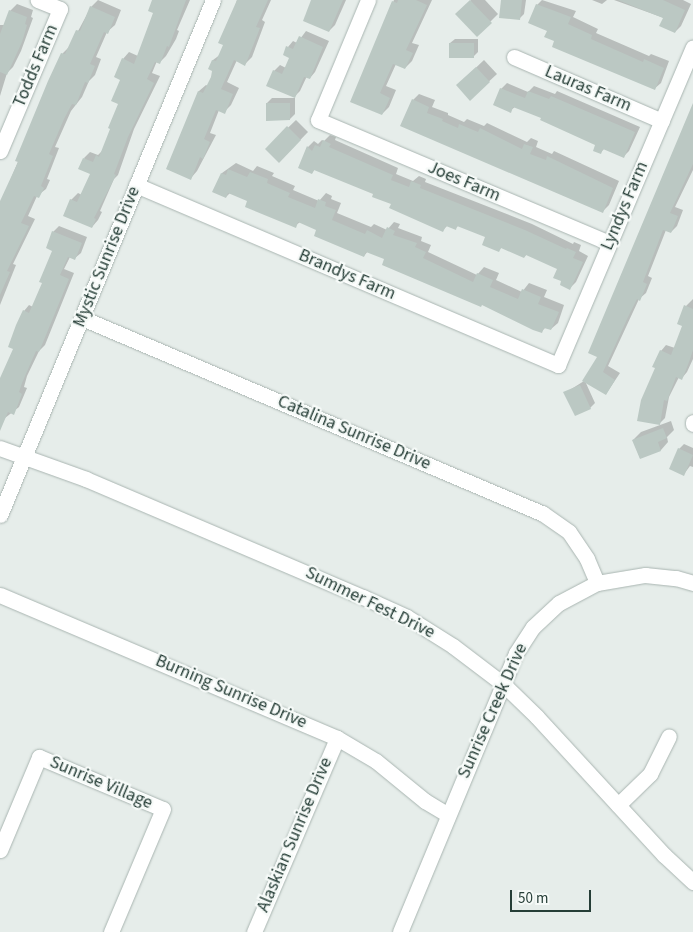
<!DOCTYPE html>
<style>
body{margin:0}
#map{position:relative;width:693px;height:932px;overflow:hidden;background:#e6edea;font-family:"Source Sans 3",sans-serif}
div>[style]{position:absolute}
.shadow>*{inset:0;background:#0003}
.building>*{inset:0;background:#bbc8c3}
.roads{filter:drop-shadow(0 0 1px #a9b5b1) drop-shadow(0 0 1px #a9b5b1)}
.minor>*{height:15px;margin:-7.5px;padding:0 7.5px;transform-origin:7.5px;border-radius:7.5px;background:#fff}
span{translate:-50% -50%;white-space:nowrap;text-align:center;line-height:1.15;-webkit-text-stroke:4.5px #f6faf8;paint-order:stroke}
.street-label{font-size:18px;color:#263e37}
.scale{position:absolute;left:510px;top:890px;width:81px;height:22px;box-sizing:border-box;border:2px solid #263e37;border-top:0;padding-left:6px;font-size:15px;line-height:18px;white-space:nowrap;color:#263e37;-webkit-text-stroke:4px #f6faf8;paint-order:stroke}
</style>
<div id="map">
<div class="shadow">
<div style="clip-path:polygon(98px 0,121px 10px,115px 25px,107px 32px,96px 57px,101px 59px,95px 75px,89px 81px,82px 97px,71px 111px,55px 147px,59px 148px,47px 179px,50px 180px,46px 189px,37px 196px,28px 216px,35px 219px,13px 264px,16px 265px,0 305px,0 205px,63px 53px,70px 46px,91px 7px)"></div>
<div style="clip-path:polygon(154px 0,190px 0,177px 30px,179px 31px,176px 39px,166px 56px,160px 62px,157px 61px,152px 73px,160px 76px,134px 129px,118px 175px,114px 179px,100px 211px,102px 212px,98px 220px,92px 227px,71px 200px,78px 193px,82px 195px,92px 173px,84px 158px,90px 152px,98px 155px,103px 150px,120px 104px,123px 59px,129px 52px,138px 56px,154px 12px)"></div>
<div style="clip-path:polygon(237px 0,271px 0,262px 20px,265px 22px,252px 57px,245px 64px,237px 60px,227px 82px,239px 88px,231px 105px,224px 112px,219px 110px,210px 133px,216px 135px,197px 171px,191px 178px,167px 169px,199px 91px,206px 85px,208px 86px,214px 70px,210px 68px,213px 60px,221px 54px)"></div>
<div style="clip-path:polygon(314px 0,346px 0,335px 25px,329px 31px)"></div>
<div style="clip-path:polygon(394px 0,432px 0,412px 43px,419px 45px,412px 61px,405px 68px,396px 64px,386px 86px,396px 90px,389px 107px,382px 114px,352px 101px)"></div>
<div style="clip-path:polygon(471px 0,485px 0,498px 14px,477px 35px,457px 14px)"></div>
<div style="clip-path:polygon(502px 0,526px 0,524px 14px,519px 19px)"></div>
<div style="clip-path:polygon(542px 0,576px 11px,573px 17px,598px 29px,596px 33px,649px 56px,651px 54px,669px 61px,661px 83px,654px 89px,556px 41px,548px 31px,537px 5px)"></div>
<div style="clip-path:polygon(592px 0,607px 0,602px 4px)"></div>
<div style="clip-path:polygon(614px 0,683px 0,691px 4px,681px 26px,675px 32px,664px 18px)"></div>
<div style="clip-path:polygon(17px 4px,33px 10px,31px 17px,33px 18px,21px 51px,13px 67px,7px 73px,0 96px,0 25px,5px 25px,10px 11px)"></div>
<div style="clip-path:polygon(306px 31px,329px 41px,315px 72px,310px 78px,307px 76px,300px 91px,295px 96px,274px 71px,280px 65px,286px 68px,290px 57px,288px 47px,293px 41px,297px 43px)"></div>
<div style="clip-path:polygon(455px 39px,478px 39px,478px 52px,473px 57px,450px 43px)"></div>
<div style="clip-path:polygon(484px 60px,497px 74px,470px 99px,465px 78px)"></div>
<div style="clip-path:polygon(507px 83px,528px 92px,534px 86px,555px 94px,557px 91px,640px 127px,629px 151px,624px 156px,605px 148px,600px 153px,597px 144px,543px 117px,516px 106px,510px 111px,501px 89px)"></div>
<div style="clip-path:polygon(419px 94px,435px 100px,432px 107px,448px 113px,448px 115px,464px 122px,467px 119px,484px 126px,487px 123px,527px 142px,531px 138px,538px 141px,536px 147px,552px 154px,554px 151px,619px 181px,609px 205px,603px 211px,402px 126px,413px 100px)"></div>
<div style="clip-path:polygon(272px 98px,295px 98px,295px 114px,290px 119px,267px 103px)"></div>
<div style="clip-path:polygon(693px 106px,693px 170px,675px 207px,683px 210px,677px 226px,671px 232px,666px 230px,648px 276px,652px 278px,646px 293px,639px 299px,608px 366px,620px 373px,606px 394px,585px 381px,595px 403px,590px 408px,565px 393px,584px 381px,599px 356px)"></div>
<div style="clip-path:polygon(296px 120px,308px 132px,279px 162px,266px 149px)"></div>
<div style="clip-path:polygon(330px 135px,336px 137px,335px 140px,398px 168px,396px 174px,413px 181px,419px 176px,426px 179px,425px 182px,532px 224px,573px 244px,574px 242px,581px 245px,579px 251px,588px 256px,576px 282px,570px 288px,563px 280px,559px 269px,527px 254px,524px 257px,502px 247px,498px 251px,487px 237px,459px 225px,455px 229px,448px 225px,443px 230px,375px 194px,315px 169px,312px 173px,299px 167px,308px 147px,314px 141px,318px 144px,322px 140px,324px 141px)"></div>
<div style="clip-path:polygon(236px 163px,253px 171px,257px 166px,274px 173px,272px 176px,295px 186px,293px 190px,319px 201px,326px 193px,332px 196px,331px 199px,341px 203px,337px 213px,371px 227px,374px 224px,387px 230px,394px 222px,400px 224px,398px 228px,422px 237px,421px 241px,431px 245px,428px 252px,477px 275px,484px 267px,499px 273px,496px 280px,522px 292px,529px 283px,547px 290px,544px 297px,564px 305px,558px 323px,551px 329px,546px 327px,541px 332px,386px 258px,368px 251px,364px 256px,318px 229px,300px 222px,295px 226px,249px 200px,230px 193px,226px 197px,214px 192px,222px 173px)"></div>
<div style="clip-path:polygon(59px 226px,87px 237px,81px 253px,75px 258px,70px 257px,64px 269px,74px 273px,45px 345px,39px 351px,27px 376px,24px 387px,27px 388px,19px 407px,5px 418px,0 416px,0 380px,15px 348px,24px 311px,29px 305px,33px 307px,44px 282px,54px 250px,53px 232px)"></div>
<div style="clip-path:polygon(693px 299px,693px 359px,687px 372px,682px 378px,679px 377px,669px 397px,665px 418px,659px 424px,656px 368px,661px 351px,666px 345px,675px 348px,684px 326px,686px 306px)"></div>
<div style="clip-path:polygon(671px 421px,674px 430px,667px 437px,668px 442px,661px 450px,640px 458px,633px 440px,641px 432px)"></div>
<div style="clip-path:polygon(684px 444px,693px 448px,693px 467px,690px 466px,684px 474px,679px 449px)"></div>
</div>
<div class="building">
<div style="clip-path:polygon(152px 0,186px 0,169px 47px,167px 46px,160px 64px,155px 62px,147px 79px,154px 83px,128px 137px,114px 174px,116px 175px,94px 218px,96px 219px,92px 228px,63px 216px,70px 199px,77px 202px,90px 174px,78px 169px,83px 158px,93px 162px,96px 155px,99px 157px,110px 129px,108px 128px,118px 104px,111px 101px,120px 80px,114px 77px,122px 58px,134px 64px,153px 13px,148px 11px)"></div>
<div style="clip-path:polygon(237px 0,268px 0,256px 27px,260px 28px,245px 66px,234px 60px,221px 89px,233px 94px,225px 114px,216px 110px,204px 139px,210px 142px,203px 159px,200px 157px,191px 180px,166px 169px,198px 91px,203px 93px,211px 77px,212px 71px,208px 69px,212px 60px,216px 61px,223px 45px,218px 43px)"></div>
<div style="clip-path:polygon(311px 0,343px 0,329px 32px,303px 21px)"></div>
<div style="clip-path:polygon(398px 0,416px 0,427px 5px,406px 50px,413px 53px,405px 69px,393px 64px,380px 93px,390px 98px,382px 115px,350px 102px,392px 1px,397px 3px)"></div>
<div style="clip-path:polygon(470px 0,492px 23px,477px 37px,455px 14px)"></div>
<div style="clip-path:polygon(501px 0,522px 0,520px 20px,499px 18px)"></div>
<div style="clip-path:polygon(618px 0,663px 0,685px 10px,675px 33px,659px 26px,663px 18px)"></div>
<div style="clip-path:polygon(536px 4px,571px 17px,568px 24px,592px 35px,591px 39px,643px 62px,644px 59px,664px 68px,655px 90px,552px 47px,554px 41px,544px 37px,547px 31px,528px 23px)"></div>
<div style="clip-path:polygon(90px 6px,115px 17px,108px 34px,104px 32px,90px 64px,95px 66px,88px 83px,85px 82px,76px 105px,72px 104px,64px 119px,49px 154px,53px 156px,41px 186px,44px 188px,39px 198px,34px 196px,21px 223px,29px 226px,7px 271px,10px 272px,0 295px,0 201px,18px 162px,15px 161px,48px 81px,61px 53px,65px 54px,76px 30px,80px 31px)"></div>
<div style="clip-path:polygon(9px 10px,27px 17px,25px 24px,27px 25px,22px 42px,7px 75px,0 72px,0 34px)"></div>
<div style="clip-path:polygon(299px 36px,323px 47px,310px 79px,304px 77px,295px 98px,266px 86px,273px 70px,282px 74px,289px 58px,283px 55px,286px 46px,293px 49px)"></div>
<div style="clip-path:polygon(449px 43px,474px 43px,474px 58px,449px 58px)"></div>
<div style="clip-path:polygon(476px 67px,490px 82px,470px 101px,456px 85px)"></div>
<div style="clip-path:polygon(500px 88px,525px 98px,528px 91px,549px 99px,551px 96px,635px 132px,624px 158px,603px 149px,601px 154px,593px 151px,595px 145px,540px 120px,541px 118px,513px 107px,511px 113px,493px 105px)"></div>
<div style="clip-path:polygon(412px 99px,429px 107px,427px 113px,443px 119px,442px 121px,458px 128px,459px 124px,478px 132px,480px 128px,522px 149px,524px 144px,533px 147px,530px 154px,546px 160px,547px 156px,613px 188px,603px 213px,400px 126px)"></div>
<div style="clip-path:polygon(266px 103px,290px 103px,290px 120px,266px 121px)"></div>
<div style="clip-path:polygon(693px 103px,693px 164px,670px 213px,678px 216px,671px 233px,663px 230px,643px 282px,647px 284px,640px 301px,637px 299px,628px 317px,603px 372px,615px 380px,606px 395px,582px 381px,597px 357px,588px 353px)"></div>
<div style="clip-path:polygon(287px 126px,301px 140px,279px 163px,265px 149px)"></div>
<div style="clip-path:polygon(323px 140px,331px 144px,329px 147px,393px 175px,391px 180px,409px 187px,411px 181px,421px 185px,420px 188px,525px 230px,566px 249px,567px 248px,576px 252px,573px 258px,583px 262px,570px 290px,560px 285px,561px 281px,553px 278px,557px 269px,526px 255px,524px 258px,501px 248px,499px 252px,482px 245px,485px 237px,457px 226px,456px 230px,446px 226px,443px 232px,389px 208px,391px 204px,372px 197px,373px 194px,314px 170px,312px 174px,298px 168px,307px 146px,312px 151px,315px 145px,320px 147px)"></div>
<div style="clip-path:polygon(228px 169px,247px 177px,250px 172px,268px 179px,267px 183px,290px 193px,288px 197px,315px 208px,318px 199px,326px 202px,325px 206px,336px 210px,332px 220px,365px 234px,367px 230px,382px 238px,387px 227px,395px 231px,393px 235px,417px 243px,415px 247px,426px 252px,423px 258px,473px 282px,477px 273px,493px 280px,490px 287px,518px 299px,522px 289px,541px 297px,538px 304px,559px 312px,551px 330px,544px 328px,542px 333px,533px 330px,482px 305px,481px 307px,382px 265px,384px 259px,366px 252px,364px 257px,314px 236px,316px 230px,298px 222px,296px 228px,245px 207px,247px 201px,228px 193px,226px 198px,212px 192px,221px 173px,226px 175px)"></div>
<div style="clip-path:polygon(52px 231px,82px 243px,75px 260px,68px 257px,60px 275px,69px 279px,39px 352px,36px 351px,22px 383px,19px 392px,22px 394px,14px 415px,8px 412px,0 431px,0 378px,13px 349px,8px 347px,16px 325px,23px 310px,29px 313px,42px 283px,39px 282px,52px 251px,46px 248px)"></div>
<div style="clip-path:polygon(684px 305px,693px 309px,693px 350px,689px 362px,682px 380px,676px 377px,667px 401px,664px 400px,660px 425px,637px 421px,641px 400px,655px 368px,652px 367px,660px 350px,671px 355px,682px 326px,677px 324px)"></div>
<div style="clip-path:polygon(580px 385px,591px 409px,575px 416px,563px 392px)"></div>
<div style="clip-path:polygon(663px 428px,667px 438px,658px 442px,661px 451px,640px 459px,632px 440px)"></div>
<div style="clip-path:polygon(678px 448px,693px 455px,684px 476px,669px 469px)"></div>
</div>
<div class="roads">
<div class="minor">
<div style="left:368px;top:0;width:130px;rotate:112.6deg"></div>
<div style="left:318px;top:120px;width:316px;rotate:22.9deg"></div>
<div style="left:514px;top:57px;width:161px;rotate:23.4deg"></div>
<div style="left:0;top:151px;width:154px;rotate:-67.1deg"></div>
<div style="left:60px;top:9px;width:24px;rotate:-158deg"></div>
<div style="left:136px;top:185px;width:459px;rotate:23.1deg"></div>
<div style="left:558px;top:365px;width:345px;rotate:-67deg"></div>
<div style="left:82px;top:318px;width:500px;rotate:23deg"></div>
<div style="left:542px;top:513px;width:33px;rotate:35deg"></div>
<div style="left:569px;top:532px;width:32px;rotate:56deg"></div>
<div style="left:587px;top:559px;width:26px;rotate:67deg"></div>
<div style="left:693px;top:422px;width:2px;rotate:90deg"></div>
<div style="left:0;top:448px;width:91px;rotate:19.8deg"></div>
<div style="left:86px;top:479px;width:301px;rotate:23.1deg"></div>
<div style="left:363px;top:597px;width:48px;rotate:24.4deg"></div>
<div style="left:407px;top:617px;width:54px;rotate:32.2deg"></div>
<div style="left:453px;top:646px;width:63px;rotate:37.2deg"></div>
<div style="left:503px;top:684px;width:47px;rotate:44.1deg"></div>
<div style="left:537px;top:717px;width:188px;rotate:47.4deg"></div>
<div style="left:664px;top:855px;width:40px;rotate:43deg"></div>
<div style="left:0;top:515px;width:557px;rotate:-67.53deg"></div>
<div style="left:0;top:595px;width:366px;rotate:23deg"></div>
<div style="left:337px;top:738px;width:45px;rotate:30.5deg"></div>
<div style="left:376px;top:761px;width:63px;rotate:39.2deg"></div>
<div style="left:425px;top:801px;width:27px;rotate:31deg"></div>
<div style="left:618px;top:805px;width:45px;rotate:-44.1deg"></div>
<div style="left:650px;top:774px;width:42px;rotate:-63.4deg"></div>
<div style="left:0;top:850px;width:101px;rotate:-67.2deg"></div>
<div style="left:39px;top:757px;width:134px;rotate:22.8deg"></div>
<div style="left:163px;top:809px;width:134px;rotate:112.9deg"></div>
<div style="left:254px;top:932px;width:211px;rotate:-66.8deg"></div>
<div style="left:400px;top:932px;width:302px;rotate:-67.4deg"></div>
<div style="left:516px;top:653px;width:31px;rotate:-57deg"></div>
<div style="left:533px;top:627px;width:35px;rotate:-43deg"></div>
<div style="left:559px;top:603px;width:43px;rotate:-27.8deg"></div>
<div style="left:597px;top:583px;width:49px;rotate:-9.5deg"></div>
<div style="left:645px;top:575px;width:31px;rotate:6deg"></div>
<div style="left:676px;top:578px;width:18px;rotate:16deg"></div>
</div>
</div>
<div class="street-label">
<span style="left:36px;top:66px;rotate:-67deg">Todds Farm</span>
<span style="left:588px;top:89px;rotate:23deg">Lauras Farm</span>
<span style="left:464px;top:182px;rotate:23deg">Joes Farm</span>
<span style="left:625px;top:206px;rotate:-67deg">Lyndys Farm</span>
<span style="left:107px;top:257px;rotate:-68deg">Mystic Sunrise Drive</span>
<span style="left:347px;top:275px;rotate:23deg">Brandys Farm</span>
<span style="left:354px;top:433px;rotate:23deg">Catalina Sunrise Drive</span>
<span style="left:370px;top:603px;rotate:26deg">Summer Fest Drive</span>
<span style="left:231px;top:692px;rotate:23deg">Burning Sunrise Drive</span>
<span style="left:493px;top:711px;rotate:-66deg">Sunrise Creek Drive</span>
<span style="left:101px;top:783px;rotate:23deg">Sunrise Village</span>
<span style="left:295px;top:835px;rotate:-67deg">Alaskian Sunrise Drive</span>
</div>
<div class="scale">50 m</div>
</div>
